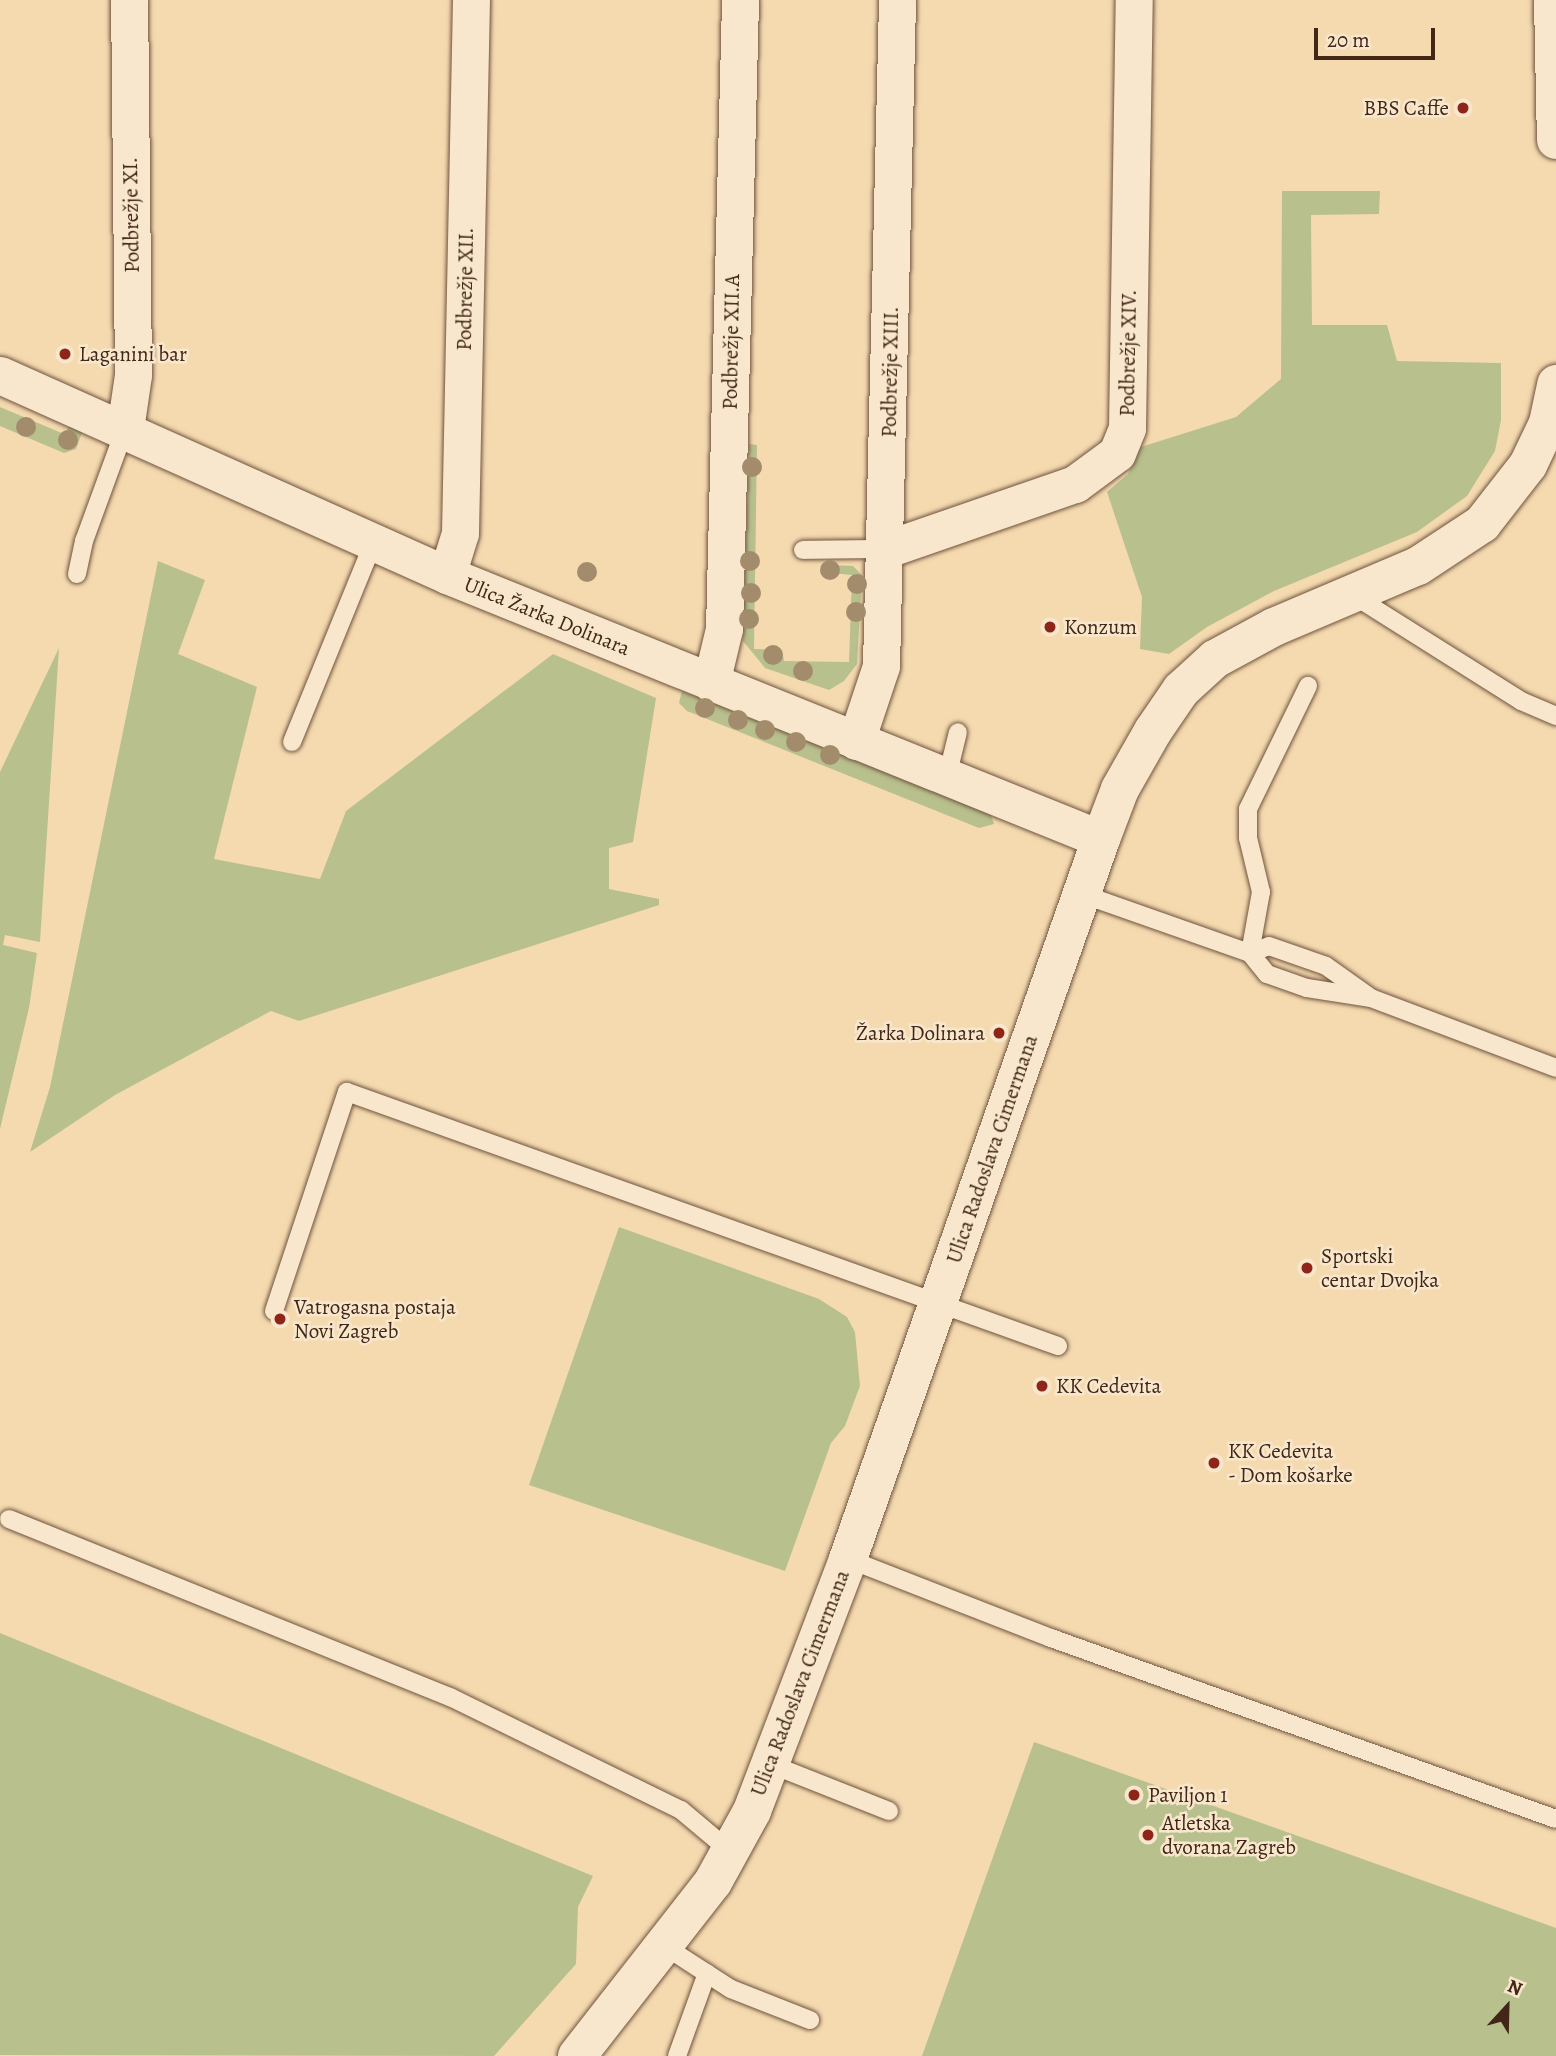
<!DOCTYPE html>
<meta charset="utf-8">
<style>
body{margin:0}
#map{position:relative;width:1556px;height:2056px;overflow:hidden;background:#f5dab0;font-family:Alegreya,serif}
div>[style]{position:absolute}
.green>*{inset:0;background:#b8c08e}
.roads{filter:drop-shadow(0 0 2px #6f533d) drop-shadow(0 0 2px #6f533d)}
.service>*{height:18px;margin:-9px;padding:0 9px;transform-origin:9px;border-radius:9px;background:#f8e7cc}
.minor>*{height:37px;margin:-18.5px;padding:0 18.5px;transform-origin:18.5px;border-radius:18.5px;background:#f8e7cc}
.tertiary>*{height:38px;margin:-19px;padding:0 19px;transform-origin:19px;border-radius:19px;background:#f8e7cc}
.trees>*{width:20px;height:20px;margin:-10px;border-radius:50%;background:#a38c6c}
.dots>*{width:19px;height:19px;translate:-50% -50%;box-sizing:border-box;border:4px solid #f8e7cc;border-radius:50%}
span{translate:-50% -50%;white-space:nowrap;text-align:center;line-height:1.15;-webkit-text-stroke:5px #f8e7cc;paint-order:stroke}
.poi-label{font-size:21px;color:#422617}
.right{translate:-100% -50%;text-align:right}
.left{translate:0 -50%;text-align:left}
.street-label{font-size:21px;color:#422617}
.north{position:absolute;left:1472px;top:1972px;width:70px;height:70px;-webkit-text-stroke:5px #f8e7cc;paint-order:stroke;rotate:22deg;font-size:19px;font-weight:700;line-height:28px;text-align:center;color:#422617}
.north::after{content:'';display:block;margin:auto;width:24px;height:32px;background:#422617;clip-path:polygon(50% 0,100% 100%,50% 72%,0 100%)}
.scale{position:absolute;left:1314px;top:28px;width:121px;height:32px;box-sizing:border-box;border:4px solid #422617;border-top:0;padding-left:9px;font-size:21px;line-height:24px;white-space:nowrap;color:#422617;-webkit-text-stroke:5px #f8e7cc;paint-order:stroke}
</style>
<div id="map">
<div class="green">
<div style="clip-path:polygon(1282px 191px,1380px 191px,1379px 214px,1311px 215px,1312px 325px,1387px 325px,1397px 361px,1501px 363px,1501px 420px,1495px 451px,1467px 496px,1417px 532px,1274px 591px,1207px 627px,1169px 654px,1140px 649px,1142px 597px,1107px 492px,1128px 474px,1141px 447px,1236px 417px,1281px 379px)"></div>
<div style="clip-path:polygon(0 407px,64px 434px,70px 425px,83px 430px,76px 449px,64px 453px,0 426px)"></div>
<div style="clip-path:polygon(749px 444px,757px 445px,754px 649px,782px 650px,784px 661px,849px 662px,852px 575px,822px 572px,828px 565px,853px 566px,862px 575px,857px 664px,844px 681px,829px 690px,765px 668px,743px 641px)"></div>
<div style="clip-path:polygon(158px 561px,205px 580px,178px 654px,257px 687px,214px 859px,320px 879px,346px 811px,553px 654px,656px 698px,633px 842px,609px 848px,609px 889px,659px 899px,659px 905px,299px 1021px,271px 1011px,115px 1095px,30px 1152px,50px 1087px)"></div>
<div style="clip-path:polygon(59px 648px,40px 942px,5px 935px,3px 945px,37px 953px,29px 1008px,0 1129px,0 772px)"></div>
<div style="clip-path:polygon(682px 691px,990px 812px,994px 824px,979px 828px,687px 711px,679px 703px)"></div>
<div style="clip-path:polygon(619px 1227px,819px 1299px,847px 1317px,855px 1332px,860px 1386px,845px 1426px,831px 1443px,785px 1571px,529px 1485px)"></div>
<div style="clip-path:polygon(0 1633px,593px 1876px,578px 1907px,576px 1964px,494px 2056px,0 2055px)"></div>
<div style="clip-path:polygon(1034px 1742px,1556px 1928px,1556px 2056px,922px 2056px)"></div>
</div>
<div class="roads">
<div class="service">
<div style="left:803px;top:550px;width:84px;rotate:-0.7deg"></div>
<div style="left:77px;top:574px;width:34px;rotate:-78deg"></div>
<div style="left:84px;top:541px;width:119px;rotate:-69.9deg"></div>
<div style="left:1353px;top:595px;width:199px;rotate:32.2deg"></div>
<div style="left:1521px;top:701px;width:38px;rotate:23deg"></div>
<div style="left:292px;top:742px;width:214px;rotate:-67.8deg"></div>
<div style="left:947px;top:777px;width:46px;rotate:-76.3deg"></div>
<div style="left:1082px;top:894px;width:178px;rotate:19.4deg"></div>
<div style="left:1250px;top:953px;width:27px;rotate:51deg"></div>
<div style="left:1267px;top:974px;width:42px;rotate:19.3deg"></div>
<div style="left:1307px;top:988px;width:65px;rotate:8.9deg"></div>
<div style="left:1371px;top:998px;width:198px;rotate:20.7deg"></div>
<div style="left:1250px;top:953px;width:62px;rotate:-79.8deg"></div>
<div style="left:1261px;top:892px;width:56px;rotate:-103.5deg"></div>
<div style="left:1248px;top:838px;width:29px;rotate:-90deg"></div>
<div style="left:1248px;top:809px;width:137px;rotate:-64deg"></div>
<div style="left:1250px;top:953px;width:20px;rotate:-20deg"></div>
<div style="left:1269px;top:946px;width:60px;rotate:19.3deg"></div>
<div style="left:1326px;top:966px;width:52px;rotate:35.5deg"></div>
<div style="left:274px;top:1311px;width:231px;rotate:-71.6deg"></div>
<div style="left:347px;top:1092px;width:755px;rotate:19.66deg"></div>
<div style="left:9px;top:1519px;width:476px;rotate:22deg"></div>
<div style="left:450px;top:1697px;width:257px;rotate:26.1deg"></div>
<div style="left:681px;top:1810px;width:67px;rotate:40.1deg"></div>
<div style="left:848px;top:1559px;width:218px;rotate:21.3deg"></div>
<div style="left:1051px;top:1638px;width:536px;rotate:19.72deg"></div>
<div style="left:770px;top:1764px;width:128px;rotate:21.6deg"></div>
<div style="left:666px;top:1947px;width:77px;rotate:32.9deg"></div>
<div style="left:731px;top:1989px;width:85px;rotate:21.4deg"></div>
<div style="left:677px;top:2056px;width:88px;rotate:-70.1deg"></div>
</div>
<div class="minor">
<div style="left:0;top:375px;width:490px;rotate:24.1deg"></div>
<div style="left:447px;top:575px;width:705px;rotate:21.98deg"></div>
<div style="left:125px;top:429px;width:55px;rotate:-81.6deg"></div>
<div style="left:133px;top:375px;width:375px;rotate:-90.6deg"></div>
<div style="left:887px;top:549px;width:199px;rotate:-19.1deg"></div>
<div style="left:1075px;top:484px;width:52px;rotate:-36.4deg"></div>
<div style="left:1117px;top:453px;width:27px;rotate:-68deg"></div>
<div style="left:1127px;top:428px;width:428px;rotate:-89.1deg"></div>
<div style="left:447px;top:575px;width:44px;rotate:-72.8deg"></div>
<div style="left:460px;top:533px;width:533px;rotate:-88.82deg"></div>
<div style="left:711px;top:683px;width:56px;rotate:-76.5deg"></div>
<div style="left:724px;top:629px;width:629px;rotate:-88.54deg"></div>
<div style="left:856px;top:741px;width:79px;rotate:-71.6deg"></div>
<div style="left:881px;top:666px;width:666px;rotate:-88.62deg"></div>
</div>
<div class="tertiary">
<div style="left:1553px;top:0;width:140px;rotate:88.8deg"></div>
<div style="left:577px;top:2056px;width:221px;rotate:-52deg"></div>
<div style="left:713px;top:1882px;width:81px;rotate:-61.2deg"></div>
<div style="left:752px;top:1811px;width:270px;rotate:-69.1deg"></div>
<div style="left:848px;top:1559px;width:763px;rotate:-70.64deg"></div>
<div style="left:1101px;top:839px;width:53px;rotate:-69.2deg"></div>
<div style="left:1120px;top:789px;width:67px;rotate:-60.4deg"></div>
<div style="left:1153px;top:731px;width:50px;rotate:-55.7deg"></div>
<div style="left:1181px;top:690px;width:46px;rotate:-42.4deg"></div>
<div style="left:1215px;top:659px;width:67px;rotate:-28.5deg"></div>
<div style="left:1274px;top:627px;width:156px;rotate:-23deg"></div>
<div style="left:1418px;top:566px;width:77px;rotate:-33.3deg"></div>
<div style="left:1482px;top:524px;width:75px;rotate:-52.1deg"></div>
<div style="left:1528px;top:465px;width:47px;rotate:-64.5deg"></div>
<div style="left:1548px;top:423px;width:40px;rotate:-78deg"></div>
</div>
</div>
<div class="trees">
<div style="left:26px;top:427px"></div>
<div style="left:68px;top:440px"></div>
<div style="left:752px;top:467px"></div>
<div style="left:750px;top:561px"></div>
<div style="left:830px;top:570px"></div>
<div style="left:587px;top:572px"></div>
<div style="left:857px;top:584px"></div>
<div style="left:751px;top:593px"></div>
<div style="left:856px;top:612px"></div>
<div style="left:749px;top:619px"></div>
<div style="left:773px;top:655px"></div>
<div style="left:803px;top:671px"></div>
<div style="left:705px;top:708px"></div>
<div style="left:738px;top:720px"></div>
<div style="left:765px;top:730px"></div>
<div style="left:796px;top:742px"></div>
<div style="left:830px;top:755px"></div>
</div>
<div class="dots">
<div style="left:1463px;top:108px;background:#8f2418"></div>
<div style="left:65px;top:354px;background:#8f2418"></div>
<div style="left:1050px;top:627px;background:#8f2418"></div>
<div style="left:999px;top:1033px;background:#8f2418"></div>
<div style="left:1307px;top:1268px;background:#8f2418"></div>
<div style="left:280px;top:1319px;background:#8f2418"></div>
<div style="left:1042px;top:1386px;background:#8f2418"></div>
<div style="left:1214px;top:1463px;background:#8f2418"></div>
<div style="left:1134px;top:1795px;background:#8f2418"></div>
<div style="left:1148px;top:1835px;background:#8f2418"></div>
</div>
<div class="poi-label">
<span class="right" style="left:1449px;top:108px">BBS Caffe</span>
<span class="left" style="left:79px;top:354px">Laganini bar</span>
<span class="left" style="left:1064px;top:627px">Konzum</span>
<span class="right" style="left:985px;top:1033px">Žarka Dolinara</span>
<span class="left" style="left:1321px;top:1268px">Sportski<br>centar Dvojka</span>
<span class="left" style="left:294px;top:1319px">Vatrogasna postaja<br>Novi Zagreb</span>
<span class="left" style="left:1056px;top:1386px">KK Cedevita</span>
<span class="left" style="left:1228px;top:1463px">KK Cedevita<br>- Dom košarke</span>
<span class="left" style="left:1148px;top:1795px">Paviljon 1</span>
<span class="left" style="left:1162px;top:1835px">Atletska<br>dvorana Zagreb</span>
</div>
<div class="street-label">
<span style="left:131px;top:215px;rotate:-91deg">Podbrežje XI.</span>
<span style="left:465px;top:289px;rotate:-89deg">Podbrežje XII.</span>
<span style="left:731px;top:342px;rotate:-89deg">Podbrežje XII.A</span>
<span style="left:1128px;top:353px;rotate:-89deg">Podbrežje XIV.</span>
<span style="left:890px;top:372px;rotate:-89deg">Podbrežje XIII.</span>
<span style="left:547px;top:616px;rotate:22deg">Ulica Žarka Dolinara</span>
<span style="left:992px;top:1149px;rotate:-71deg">Ulica Radoslava Cimermana</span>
<span style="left:800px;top:1683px;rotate:-69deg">Ulica Radoslava Cimermana</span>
</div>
<div class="north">N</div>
<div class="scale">20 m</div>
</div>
